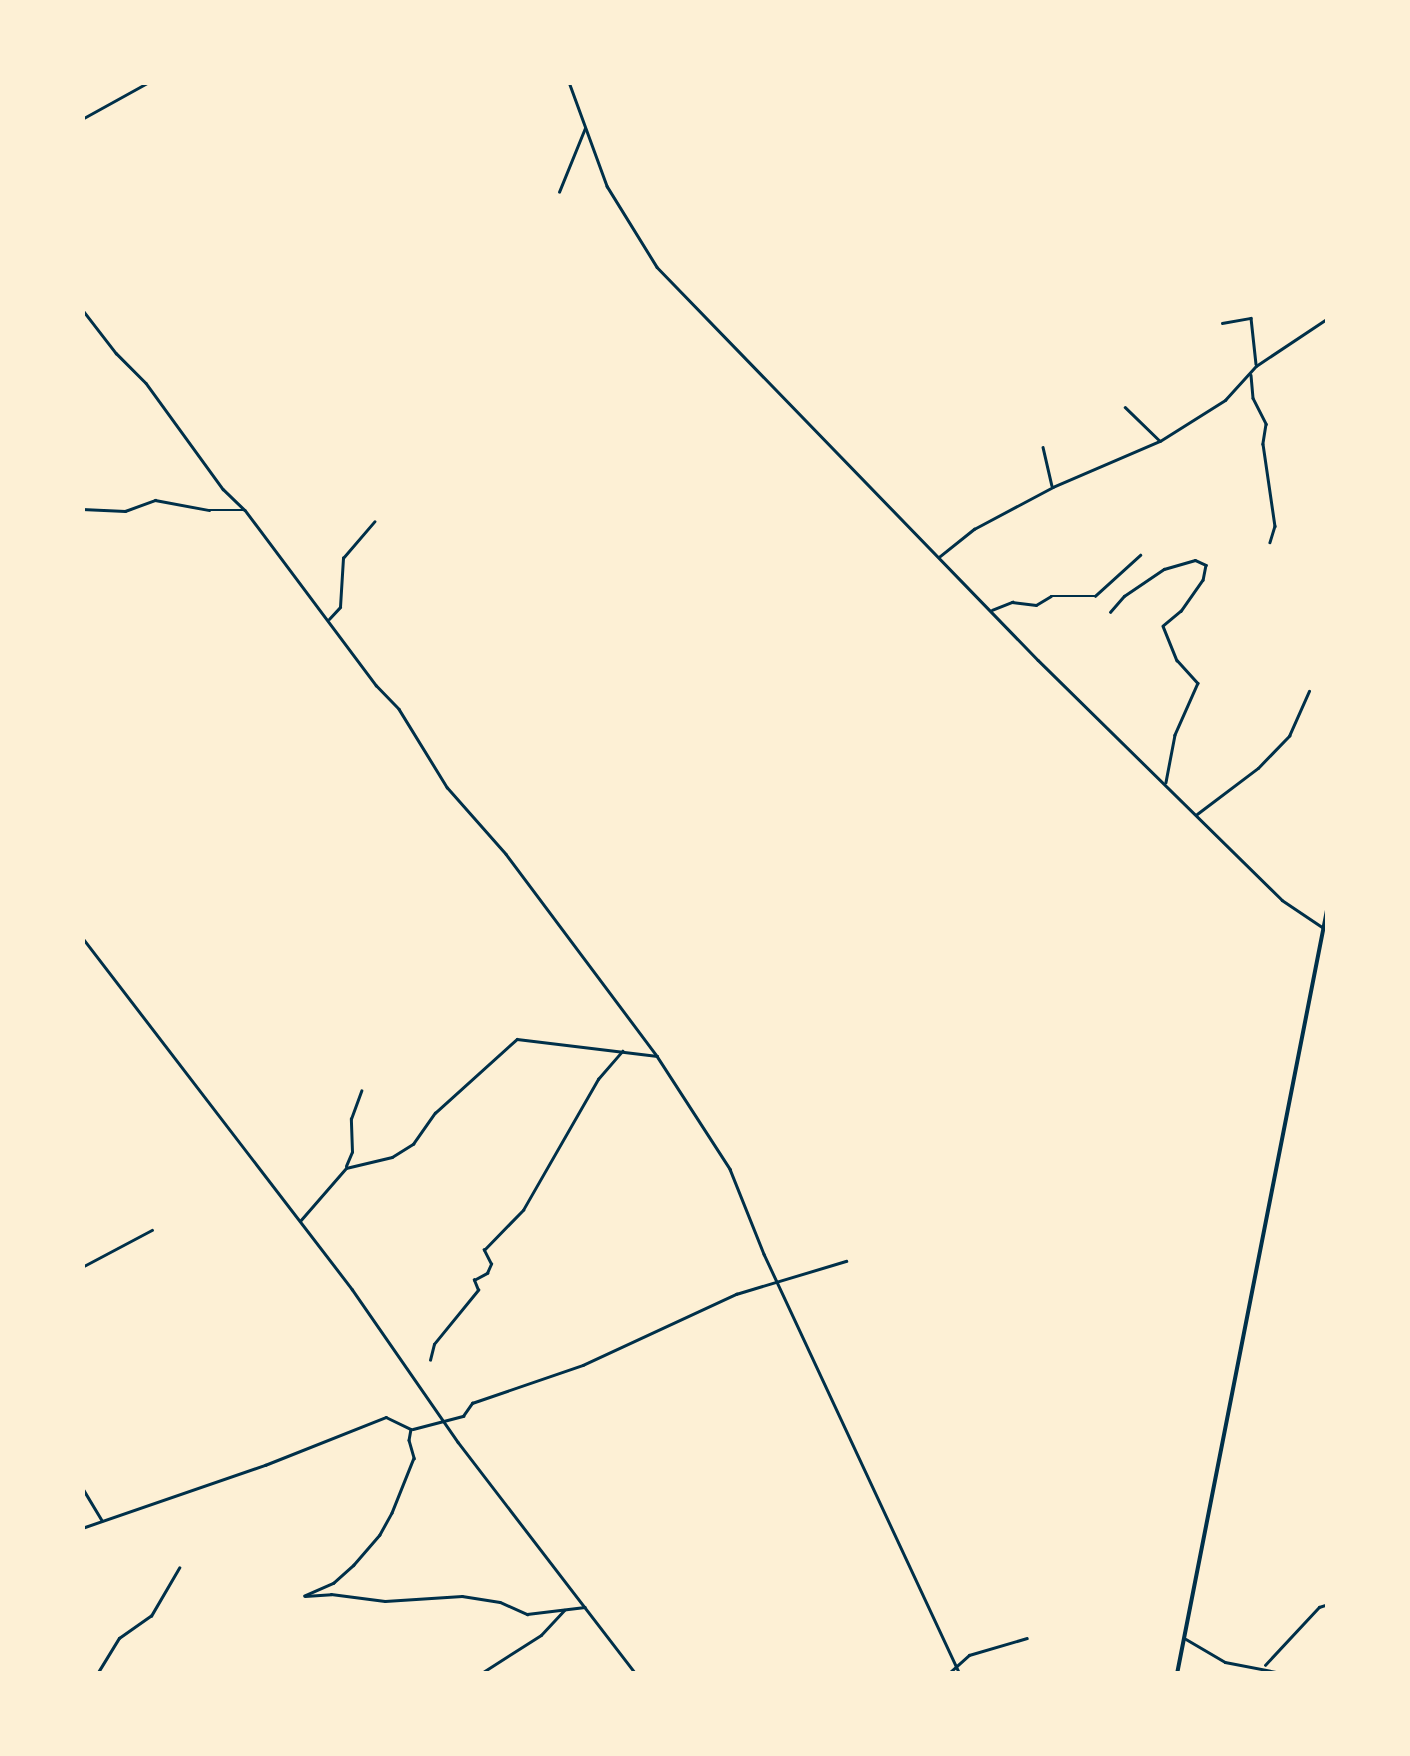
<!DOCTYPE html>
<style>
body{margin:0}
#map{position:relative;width:1410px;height:1756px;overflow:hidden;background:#fdf0d5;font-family:"Asap Condensed",sans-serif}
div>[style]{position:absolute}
.minor>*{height:2.5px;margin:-1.25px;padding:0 1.25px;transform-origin:1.25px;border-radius:1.25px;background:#003049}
.tertiary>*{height:2.5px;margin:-1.25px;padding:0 1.25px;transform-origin:1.25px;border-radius:1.25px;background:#003049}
.primary>*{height:4px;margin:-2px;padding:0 2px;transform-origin:2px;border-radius:2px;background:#003049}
span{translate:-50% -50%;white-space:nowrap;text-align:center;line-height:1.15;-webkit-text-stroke:10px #fdf0d5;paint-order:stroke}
.frame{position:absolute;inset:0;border:85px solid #fdf0d5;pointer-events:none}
</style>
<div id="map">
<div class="minor">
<div style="left:82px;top:119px;width:77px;rotate:-28.9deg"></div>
<div style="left:559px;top:192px;width:69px;rotate:-67.9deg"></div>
<div style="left:82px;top:309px;width:56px;rotate:52.3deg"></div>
<div style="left:116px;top:353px;width:42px;rotate:45deg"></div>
<div style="left:146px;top:383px;width:131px;rotate:54deg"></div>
<div style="left:223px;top:489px;width:30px;rotate:44deg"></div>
<div style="left:245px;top:510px;width:219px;rotate:53.2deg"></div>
<div style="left:376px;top:685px;width:33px;rotate:46deg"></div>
<div style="left:399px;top:709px;width:92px;rotate:58.4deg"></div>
<div style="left:447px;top:787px;width:89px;rotate:48.6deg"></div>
<div style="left:506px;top:854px;width:252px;rotate:53.2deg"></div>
<div style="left:657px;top:1056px;width:135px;rotate:57.1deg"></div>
<div style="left:730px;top:1169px;width:92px;rotate:68.2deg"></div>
<div style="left:764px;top:1254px;width:463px;rotate:65deg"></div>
<div style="left:1222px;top:323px;width:29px;rotate:-10deg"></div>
<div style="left:1251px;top:318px;width:46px;rotate:83.8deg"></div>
<div style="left:1251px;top:375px;width:23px;rotate:85deg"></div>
<div style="left:1253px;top:398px;width:29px;rotate:63deg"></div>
<div style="left:1266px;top:424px;width:20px;rotate:99deg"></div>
<div style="left:1263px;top:444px;width:83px;rotate:81.7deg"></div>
<div style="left:1275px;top:526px;width:17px;rotate:107deg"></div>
<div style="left:1125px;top:407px;width:47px;rotate:44.1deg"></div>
<div style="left:1043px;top:447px;width:39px;rotate:77deg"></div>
<div style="left:82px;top:509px;width:43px;rotate:2.7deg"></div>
<div style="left:125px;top:511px;width:32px;rotate:-20deg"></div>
<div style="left:155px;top:500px;width:55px;rotate:10.5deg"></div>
<div style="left:209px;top:510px;width:35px"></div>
<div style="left:939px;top:557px;width:45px;rotate:-38.7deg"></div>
<div style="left:974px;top:529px;width:89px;rotate:-28deg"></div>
<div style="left:1053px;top:487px;width:116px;rotate:-23.3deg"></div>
<div style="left:1160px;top:441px;width:77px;rotate:-32.2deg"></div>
<div style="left:1225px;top:400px;width:46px;rotate:-47.6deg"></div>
<div style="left:1256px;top:366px;width:87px;rotate:-33.7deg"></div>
<div style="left:992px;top:610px;width:22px;rotate:-22deg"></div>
<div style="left:1012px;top:602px;width:24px;rotate:7deg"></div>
<div style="left:1036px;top:605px;width:17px;rotate:-31deg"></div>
<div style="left:1051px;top:596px;width:44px"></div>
<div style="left:1095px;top:596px;width:61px;rotate:-42.3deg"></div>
<div style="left:1110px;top:612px;width:21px;rotate:-49deg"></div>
<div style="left:1124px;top:596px;width:48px;rotate:-34deg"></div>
<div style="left:1164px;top:569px;width:32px;rotate:-16deg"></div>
<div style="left:1195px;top:560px;width:12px;rotate:24deg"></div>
<div style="left:1206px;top:565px;width:15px;rotate:101deg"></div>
<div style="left:1203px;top:580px;width:38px;rotate:125deg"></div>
<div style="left:1181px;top:611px;width:23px;rotate:140deg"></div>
<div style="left:1163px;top:626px;width:37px;rotate:68deg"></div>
<div style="left:1177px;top:660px;width:31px;rotate:48deg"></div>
<div style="left:1198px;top:683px;width:57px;rotate:113.9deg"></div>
<div style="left:1175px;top:735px;width:48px;rotate:100.8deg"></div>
<div style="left:329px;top:619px;width:16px;rotate:-47deg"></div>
<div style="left:340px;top:607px;width:49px;rotate:-86.5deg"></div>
<div style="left:343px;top:558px;width:48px;rotate:-49.3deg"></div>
<div style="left:1197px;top:814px;width:76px;rotate:-37deg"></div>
<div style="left:1258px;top:768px;width:45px;rotate:-45.9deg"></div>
<div style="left:1289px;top:736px;width:49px;rotate:-66deg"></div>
<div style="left:82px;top:937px;width:444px;rotate:52.5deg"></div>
<div style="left:352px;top:1289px;width:186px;rotate:55.3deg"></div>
<div style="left:458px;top:1442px;width:292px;rotate:52.5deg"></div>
<div style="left:346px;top:1166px;width:15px;rotate:-67deg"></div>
<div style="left:352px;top:1152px;width:33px;rotate:-92deg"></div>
<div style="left:351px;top:1119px;width:30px;rotate:-70deg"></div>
<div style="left:300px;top:1221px;width:70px;rotate:-49deg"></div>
<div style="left:346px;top:1168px;width:47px;rotate:-13.4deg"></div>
<div style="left:392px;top:1157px;width:25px;rotate:-32deg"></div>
<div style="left:413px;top:1144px;width:38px;rotate:-55deg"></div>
<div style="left:435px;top:1113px;width:110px;rotate:-42.1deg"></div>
<div style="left:517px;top:1039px;width:141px;rotate:6.9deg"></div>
<div style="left:82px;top:1267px;width:79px;rotate:-27.9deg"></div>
<div style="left:430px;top:1360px;width:16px;rotate:-76deg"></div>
<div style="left:434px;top:1344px;width:70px;rotate:-50.8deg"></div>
<div style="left:478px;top:1290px;width:11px;rotate:-112deg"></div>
<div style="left:474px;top:1280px;width:15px;rotate:-28deg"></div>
<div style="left:487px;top:1273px;width:10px;rotate:-66deg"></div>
<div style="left:491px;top:1264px;width:16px;rotate:-117deg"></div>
<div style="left:484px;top:1250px;width:56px;rotate:-45.7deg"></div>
<div style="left:523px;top:1210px;width:151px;rotate:-60.2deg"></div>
<div style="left:598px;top:1079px;width:37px;rotate:-49deg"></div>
<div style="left:413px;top:1429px;width:52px;rotate:-14.6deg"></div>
<div style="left:463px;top:1416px;width:16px;rotate:-55deg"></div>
<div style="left:472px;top:1403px;width:117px;rotate:-18.9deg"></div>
<div style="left:583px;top:1365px;width:169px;rotate:-24.9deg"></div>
<div style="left:736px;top:1294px;width:115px;rotate:-16.7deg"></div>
<div style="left:82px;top:1487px;width:39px;rotate:59deg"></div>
<div style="left:82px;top:1528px;width:194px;rotate:-19deg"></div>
<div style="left:265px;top:1465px;width:130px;rotate:-21.6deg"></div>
<div style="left:386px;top:1417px;width:28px;rotate:26deg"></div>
<div style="left:411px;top:1429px;width:11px;rotate:100deg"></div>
<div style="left:409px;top:1440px;width:19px;rotate:74deg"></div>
<div style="left:414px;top:1458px;width:59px;rotate:111.8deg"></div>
<div style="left:392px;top:1513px;width:25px;rotate:119deg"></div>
<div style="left:380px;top:1535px;width:40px;rotate:131deg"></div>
<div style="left:354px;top:1565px;width:27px;rotate:138deg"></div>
<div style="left:334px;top:1583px;width:32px;rotate:156deg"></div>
<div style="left:305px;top:1596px;width:26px;rotate:-4deg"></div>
<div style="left:331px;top:1594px;width:54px;rotate:7.4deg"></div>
<div style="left:385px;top:1601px;width:77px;rotate:-3.7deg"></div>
<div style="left:462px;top:1596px;width:38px;rotate:9deg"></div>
<div style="left:500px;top:1602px;width:30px;rotate:24deg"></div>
<div style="left:527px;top:1614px;width:58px;rotate:-6.9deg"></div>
<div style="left:1186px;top:1639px;width:45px;rotate:30.5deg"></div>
<div style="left:1225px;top:1662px;width:63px;rotate:11deg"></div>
<div style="left:1265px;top:1665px;width:79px;rotate:-47deg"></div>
<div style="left:1319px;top:1607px;width:9px;rotate:-18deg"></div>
<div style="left:97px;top:1674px;width:42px;rotate:-58.6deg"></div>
<div style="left:119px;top:1638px;width:39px;rotate:-35deg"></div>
<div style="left:151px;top:1616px;width:56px;rotate:-59.7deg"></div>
<div style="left:480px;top:1674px;width:72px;rotate:-32.6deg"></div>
<div style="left:541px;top:1635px;width:34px;rotate:-47deg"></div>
<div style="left:948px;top:1674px;width:28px;rotate:-42deg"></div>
<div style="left:969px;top:1655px;width:60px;rotate:-16.3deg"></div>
</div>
<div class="tertiary">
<div style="left:569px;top:82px;width:111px;rotate:69.9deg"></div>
<div style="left:607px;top:186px;width:95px;rotate:58.3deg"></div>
<div style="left:657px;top:267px;width:547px;rotate:45.89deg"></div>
<div style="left:1038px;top:660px;width:342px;rotate:44.5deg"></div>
<div style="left:1282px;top:900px;width:48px;rotate:34deg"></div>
</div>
<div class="primary">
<div style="left:1177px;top:1674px;width:784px;rotate:-78.89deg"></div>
</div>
<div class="frame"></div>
</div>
